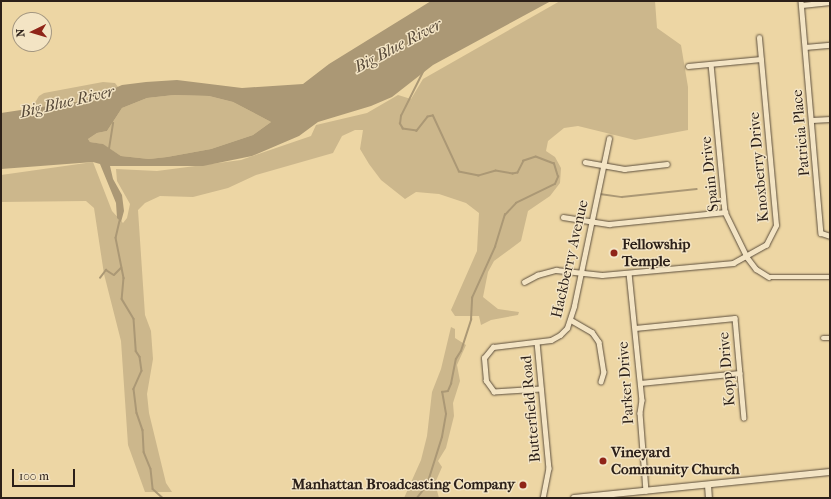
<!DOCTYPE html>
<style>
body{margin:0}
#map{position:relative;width:831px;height:499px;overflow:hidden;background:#edd6a4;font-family:"IM FELL French Canon",serif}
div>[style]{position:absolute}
.green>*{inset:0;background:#ccb78c}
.water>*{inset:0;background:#ab9875}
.stream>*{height:1.5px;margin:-0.75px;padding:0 0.75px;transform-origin:0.75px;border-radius:0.75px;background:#ab9875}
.roads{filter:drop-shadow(0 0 1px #5c4e3c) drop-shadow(0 0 1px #5c4e3c)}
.street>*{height:4.5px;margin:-2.25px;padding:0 2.25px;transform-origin:2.25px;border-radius:2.25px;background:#f3e4c4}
.secondary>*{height:6px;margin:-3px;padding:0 3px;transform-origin:3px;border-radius:3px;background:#f3e4c4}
.dots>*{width:11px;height:11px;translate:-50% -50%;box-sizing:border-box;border:2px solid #f3e4c4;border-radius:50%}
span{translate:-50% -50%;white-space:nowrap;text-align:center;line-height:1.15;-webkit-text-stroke:3px #f3e4c4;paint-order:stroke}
.street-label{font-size:15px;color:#2c2019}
.poi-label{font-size:15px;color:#2c2019;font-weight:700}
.left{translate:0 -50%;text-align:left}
.right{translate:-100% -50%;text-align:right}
.water-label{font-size:16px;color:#584a39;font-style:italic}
.frame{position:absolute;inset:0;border:2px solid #2c2019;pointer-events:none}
.north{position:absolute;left:12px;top:12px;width:40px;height:40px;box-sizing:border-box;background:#f3e4c4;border:1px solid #a39680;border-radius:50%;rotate:265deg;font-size:11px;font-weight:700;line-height:16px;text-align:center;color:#2c2019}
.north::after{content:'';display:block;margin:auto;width:14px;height:18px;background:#8f2418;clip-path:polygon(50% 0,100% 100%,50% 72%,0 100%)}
.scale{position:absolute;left:12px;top:469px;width:63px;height:18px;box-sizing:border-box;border:2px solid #2c2019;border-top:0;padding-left:5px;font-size:12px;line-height:14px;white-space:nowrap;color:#2c2019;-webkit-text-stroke:3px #f3e4c4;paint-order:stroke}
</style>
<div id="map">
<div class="green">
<div style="clip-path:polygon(560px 1px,655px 1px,657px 28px,681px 45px,688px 87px,688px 130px,635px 140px,578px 126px,564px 128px,548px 141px,546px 151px,555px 157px,561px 168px,560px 183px,550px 196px,528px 211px,521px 241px,494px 261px,488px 272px,483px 297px,498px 309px,519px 312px,518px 315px,491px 320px,481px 325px,479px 316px,455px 316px,451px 310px,477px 251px,479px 213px,466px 203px,439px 194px,416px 192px,405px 199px,381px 180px,369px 164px,360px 149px,363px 130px,355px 130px,342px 136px,333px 153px,256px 175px,228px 188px,193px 197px,160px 196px,145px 203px,138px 210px,145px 315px,151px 331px,153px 359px,147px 394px,149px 413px,166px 483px,172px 492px,145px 492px,128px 445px,121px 341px,104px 274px,94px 208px,86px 201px,1px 202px,1px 175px,93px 162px,112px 211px,123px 223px,127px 218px,130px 204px,117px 181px,116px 169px,157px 171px,241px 160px,311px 136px,316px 125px,367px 113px,398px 95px,411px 99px,423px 79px)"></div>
<div style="clip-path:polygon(103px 82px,115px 83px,118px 87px,92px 98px,31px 109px,39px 96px,44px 93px)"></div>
<div style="clip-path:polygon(174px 95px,209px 96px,233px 102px,271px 122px,253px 135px,211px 149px,167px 157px,149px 159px,121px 156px,102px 144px,90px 142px,88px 139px,97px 133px,107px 131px,122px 108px,147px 98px)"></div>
<div style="clip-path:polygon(451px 327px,455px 329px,455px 338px,466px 345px,457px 365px,460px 381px,453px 403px,454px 416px,446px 448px,438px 461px,442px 467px,435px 483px,439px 498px,404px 498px,421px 460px,427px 436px,432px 392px,441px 369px)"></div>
</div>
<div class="water">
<div style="clip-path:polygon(evenodd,431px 1px,551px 1px,433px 65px,392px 97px,371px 106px,318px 122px,299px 136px,252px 156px,203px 166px,110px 166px,113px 179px,122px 195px,124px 211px,121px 222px,117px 218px,116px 203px,100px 164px,93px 162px,1px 169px,1px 113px,74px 102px,92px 98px,122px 85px,146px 82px,177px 80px,242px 88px,303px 84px,329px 64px,431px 1px,174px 95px,209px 96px,233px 102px,271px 122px,253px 135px,211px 149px,167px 157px,149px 159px,121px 156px,103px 144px,90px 142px,88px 139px,97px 133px,107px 131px,122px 108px,147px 98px,174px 95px)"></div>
</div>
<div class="stream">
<div style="left:109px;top:149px;width:26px;rotate:-81deg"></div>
<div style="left:600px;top:194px;width:22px;rotate:8deg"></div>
<div style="left:622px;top:197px;width:75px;rotate:-6.1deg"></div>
<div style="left:120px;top:221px;width:17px;rotate:103deg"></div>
<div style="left:116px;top:238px;width:41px;rotate:78.7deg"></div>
<div style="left:124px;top:278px;width:21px;rotate:95deg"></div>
<div style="left:122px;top:299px;width:23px;rotate:59deg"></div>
<div style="left:134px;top:319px;width:32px;rotate:86deg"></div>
<div style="left:136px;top:351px;width:7px;rotate:56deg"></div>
<div style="left:140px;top:357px;width:14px;rotate:82deg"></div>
<div style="left:142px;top:371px;width:20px;rotate:114deg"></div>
<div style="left:134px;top:389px;width:24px;rotate:83deg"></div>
<div style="left:137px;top:413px;width:18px;rotate:71deg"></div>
<div style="left:143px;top:430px;width:22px;rotate:87deg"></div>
<div style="left:144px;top:452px;width:18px;rotate:68deg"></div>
<div style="left:151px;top:469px;width:20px;rotate:84deg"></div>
<div style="left:153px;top:489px;width:13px;rotate:42deg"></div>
<div style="left:100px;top:278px;width:10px;rotate:-53deg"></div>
<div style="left:106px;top:270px;width:9px;rotate:32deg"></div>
<div style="left:114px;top:275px;width:10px;rotate:-45deg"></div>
<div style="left:417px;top:498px;width:16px;rotate:-52deg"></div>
<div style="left:427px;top:485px;width:50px;rotate:-72.6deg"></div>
<div style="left:442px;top:437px;width:23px;rotate:-80deg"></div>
<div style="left:446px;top:414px;width:22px;rotate:-100deg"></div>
<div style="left:442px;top:392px;width:6px;rotate:-9deg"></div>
<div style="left:448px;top:391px;width:8px;rotate:-67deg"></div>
<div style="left:451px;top:384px;width:25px;rotate:-79deg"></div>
<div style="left:456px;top:359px;width:9px;rotate:-58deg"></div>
<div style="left:461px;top:351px;width:33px;rotate:-72deg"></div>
<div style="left:471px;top:320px;width:22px;rotate:-87deg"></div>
<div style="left:472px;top:298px;width:56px;rotate:-65.7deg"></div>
<div style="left:495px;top:247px;width:34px;rotate:-73deg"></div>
<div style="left:505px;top:215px;width:16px;rotate:-47deg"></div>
<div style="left:516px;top:203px;width:43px;rotate:-26deg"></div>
<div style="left:555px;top:184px;width:8px;rotate:-67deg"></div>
<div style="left:558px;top:177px;width:14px;rotate:-107deg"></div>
<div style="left:554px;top:164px;width:19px;rotate:-159deg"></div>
<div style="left:536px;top:157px;width:13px;rotate:162deg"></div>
<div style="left:524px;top:161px;width:13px;rotate:117deg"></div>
<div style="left:518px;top:173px;width:5px;rotate:169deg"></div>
<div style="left:513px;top:174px;width:17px;rotate:-170deg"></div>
<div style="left:496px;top:171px;width:18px;rotate:164deg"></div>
<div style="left:479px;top:176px;width:20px;rotate:-169deg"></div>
<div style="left:459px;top:172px;width:62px;rotate:-114.9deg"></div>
<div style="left:433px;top:116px;width:5px;rotate:169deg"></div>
<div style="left:428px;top:117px;width:18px;rotate:128deg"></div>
<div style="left:417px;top:131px;width:14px;rotate:-172deg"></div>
<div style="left:403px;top:129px;width:6px;rotate:-121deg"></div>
<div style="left:400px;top:124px;width:8px;rotate:-83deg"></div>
<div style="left:401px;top:116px;width:51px;rotate:-63.4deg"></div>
</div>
<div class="roads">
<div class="street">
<div style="left:801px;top:1px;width:233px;rotate:85.1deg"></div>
<div style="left:821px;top:233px;width:9px;rotate:18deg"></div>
<div style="left:802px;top:5px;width:28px;rotate:-6deg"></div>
<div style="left:805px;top:47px;width:25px;rotate:-5deg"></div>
<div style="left:711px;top:64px;width:149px;rotate:84.6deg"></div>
<div style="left:725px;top:212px;width:50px;rotate:63.9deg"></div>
<div style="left:747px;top:257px;width:15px;rotate:53deg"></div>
<div style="left:756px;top:269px;width:15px;rotate:32deg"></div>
<div style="left:769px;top:277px;width:61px"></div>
<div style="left:688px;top:66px;width:73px;rotate:-5.5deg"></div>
<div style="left:812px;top:120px;width:18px;rotate:-3deg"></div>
<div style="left:585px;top:162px;width:40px;rotate:10deg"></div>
<div style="left:624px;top:169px;width:43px;rotate:-6.6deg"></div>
<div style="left:563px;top:217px;width:47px;rotate:8.7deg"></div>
<div style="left:609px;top:224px;width:117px;rotate:-5.9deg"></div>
<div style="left:629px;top:273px;width:128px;rotate:84.2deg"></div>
<div style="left:642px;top:400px;width:13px;rotate:99deg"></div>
<div style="left:640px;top:413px;width:78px;rotate:85.6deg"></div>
<div style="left:524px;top:282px;width:15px;rotate:-28deg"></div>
<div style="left:537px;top:275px;width:20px;rotate:-15deg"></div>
<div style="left:556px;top:270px;width:46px;rotate:6.2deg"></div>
<div style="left:602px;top:275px;width:132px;rotate:-5.2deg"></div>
<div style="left:733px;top:263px;width:38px;rotate:-29deg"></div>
<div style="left:766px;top:245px;width:22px;rotate:-63deg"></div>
<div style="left:776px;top:225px;width:188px;rotate:-95.2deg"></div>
<div style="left:571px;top:320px;width:24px;rotate:30deg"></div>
<div style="left:592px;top:332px;width:12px;rotate:55deg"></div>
<div style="left:599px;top:342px;width:30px;rotate:81deg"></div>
<div style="left:604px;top:372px;width:10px;rotate:107deg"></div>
<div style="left:635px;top:328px;width:100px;rotate:-5.7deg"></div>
<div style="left:735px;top:318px;width:100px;rotate:84.9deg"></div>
<div style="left:823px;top:338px;width:7px"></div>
<div style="left:537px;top:342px;width:127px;rotate:84.6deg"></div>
<div style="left:549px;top:468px;width:31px;rotate:101deg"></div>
<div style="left:640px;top:383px;width:100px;rotate:-5.7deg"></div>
<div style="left:541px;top:389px;width:47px;rotate:176.3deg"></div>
<div style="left:494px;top:392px;width:14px;rotate:-126deg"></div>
<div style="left:486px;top:381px;width:23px;rotate:-95deg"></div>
<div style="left:484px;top:358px;width:14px;rotate:-51deg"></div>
<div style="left:493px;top:347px;width:58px;rotate:-6.9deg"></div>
<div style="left:551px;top:340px;width:10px;rotate:-29deg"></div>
<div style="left:560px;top:335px;width:10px;rotate:-45deg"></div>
<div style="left:567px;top:328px;width:23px;rotate:-72deg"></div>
<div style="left:574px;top:306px;width:171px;rotate:-78.2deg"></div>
</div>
<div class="secondary">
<div style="left:708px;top:485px;width:13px;rotate:86deg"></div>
<div style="left:574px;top:498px;width:257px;rotate:-5.8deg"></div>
</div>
</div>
<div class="dots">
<div style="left:614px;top:253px;background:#8f2418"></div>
<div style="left:603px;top:461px;background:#8f2418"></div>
<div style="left:523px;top:485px;background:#8f2418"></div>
</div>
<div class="street-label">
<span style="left:801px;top:133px;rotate:-95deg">Patricia Place</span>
<span style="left:759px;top:167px;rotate:-95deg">Knoxberry Drive</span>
<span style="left:710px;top:174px;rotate:-96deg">Spain Drive</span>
<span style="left:570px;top:259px;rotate:-77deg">Hackberry Avenue</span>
<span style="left:727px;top:369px;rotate:-95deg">Kopp Drive</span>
<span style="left:626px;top:383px;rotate:-94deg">Parker Drive</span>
<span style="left:531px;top:409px;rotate:-95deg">Butterfield Road</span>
</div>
<div class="poi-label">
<span class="left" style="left:622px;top:253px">Fellowship<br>Temple</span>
<span class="left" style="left:611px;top:461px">Vineyard<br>Community Church</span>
<span class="right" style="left:515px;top:485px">Manhattan Broadcasting Company</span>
</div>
<div class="water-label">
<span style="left:398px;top:46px;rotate:-28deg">Big Blue River</span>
<span style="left:67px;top:102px;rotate:-13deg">Big Blue River</span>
</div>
<div class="frame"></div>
<div class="north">N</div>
<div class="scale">100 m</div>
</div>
